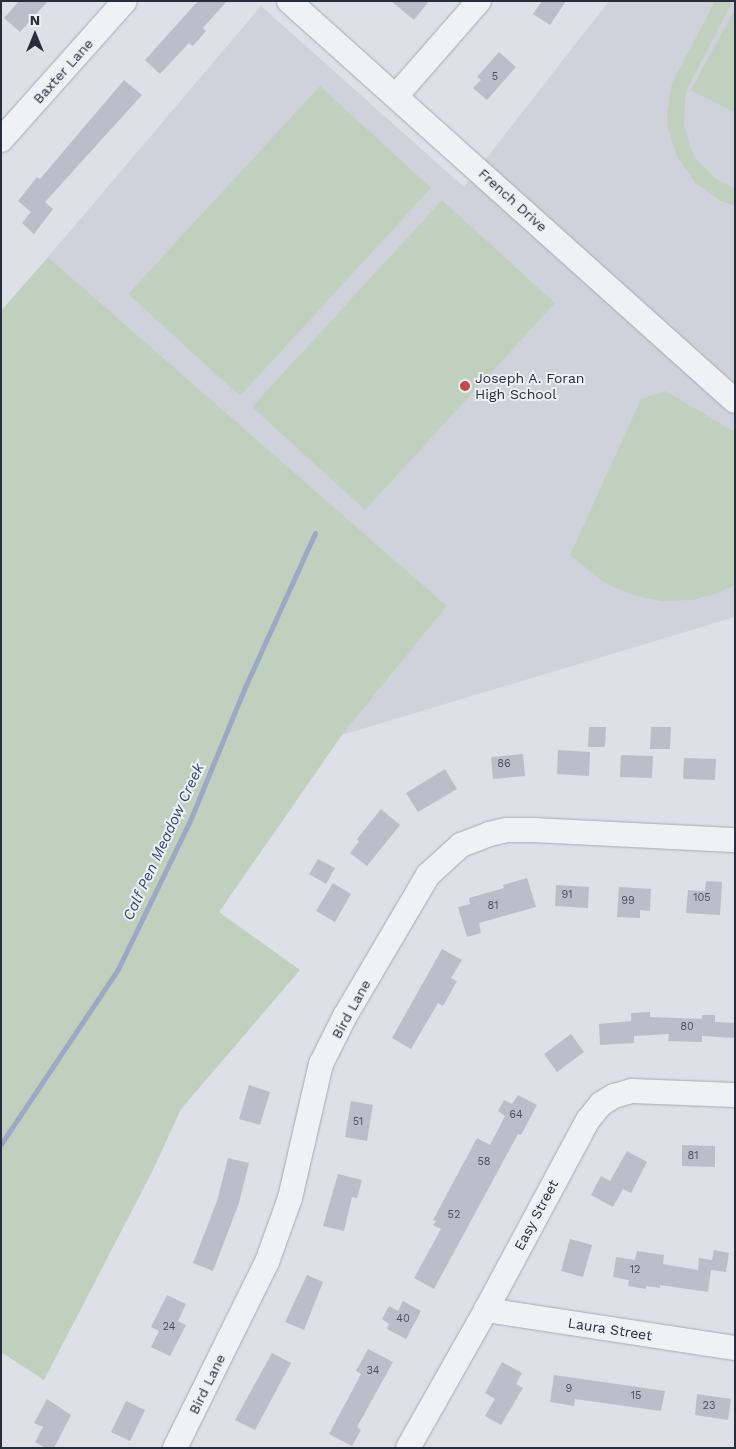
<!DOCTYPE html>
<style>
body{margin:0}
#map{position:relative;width:736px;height:1449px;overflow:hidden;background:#dde0e6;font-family:"Work Sans",sans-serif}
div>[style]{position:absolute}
.built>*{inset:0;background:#d0d2db}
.green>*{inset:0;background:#c1cfbf}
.stream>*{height:5px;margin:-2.5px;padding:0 2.5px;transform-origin:2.5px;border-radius:2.5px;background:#9ba9c4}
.building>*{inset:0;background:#bbbec8}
.roads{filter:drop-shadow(0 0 1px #a7aab3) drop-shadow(0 0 1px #a7aab3)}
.minor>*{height:24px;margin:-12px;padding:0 12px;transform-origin:12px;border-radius:12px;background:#f0f1f5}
.dots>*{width:14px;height:14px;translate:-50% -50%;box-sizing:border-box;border:2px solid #eceff4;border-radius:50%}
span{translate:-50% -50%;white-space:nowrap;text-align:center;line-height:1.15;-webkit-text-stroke:4px #eceff4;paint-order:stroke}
.number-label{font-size:11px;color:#4d515e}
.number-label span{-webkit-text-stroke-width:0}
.street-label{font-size:14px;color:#282d3b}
.poi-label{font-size:14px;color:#282d3b}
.left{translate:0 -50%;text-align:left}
.water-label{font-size:15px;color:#35476c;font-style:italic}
.frame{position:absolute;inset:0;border:2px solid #282d3b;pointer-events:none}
.north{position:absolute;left:10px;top:10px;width:50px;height:50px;-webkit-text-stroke:4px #eceff4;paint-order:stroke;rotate:0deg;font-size:14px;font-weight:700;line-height:20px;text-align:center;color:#282d3b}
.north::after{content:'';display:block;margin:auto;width:18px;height:22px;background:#282d3b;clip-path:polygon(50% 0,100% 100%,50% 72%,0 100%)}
</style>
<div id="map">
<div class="built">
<div style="clip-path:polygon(609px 1px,735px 1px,735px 617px,342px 735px,447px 606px,48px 257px,261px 6px,464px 187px)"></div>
</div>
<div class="green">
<div style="clip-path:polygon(715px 1px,733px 1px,688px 87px,685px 100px,684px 125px,691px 149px,697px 160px,715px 178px,735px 189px,735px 206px,719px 200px,695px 182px,677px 157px,668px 128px,667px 113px,672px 83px)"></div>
<div style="clip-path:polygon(735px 9px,735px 113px,691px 90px)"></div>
<div style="clip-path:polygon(320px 86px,431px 188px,240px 396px,128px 294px)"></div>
<div style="clip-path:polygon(442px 200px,555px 303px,365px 510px,252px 407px)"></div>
<div style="clip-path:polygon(48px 257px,447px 606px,342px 735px,219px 912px,300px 970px,181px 1109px,152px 1172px,44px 1380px,1px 1352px,1px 311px)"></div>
<div style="clip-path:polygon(665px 391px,735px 432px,735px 585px,718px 593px,693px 600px,662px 601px,640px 597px,620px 590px,602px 581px,570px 555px,641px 399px)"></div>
</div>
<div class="stream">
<div style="left:1px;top:1144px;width:211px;rotate:-56.2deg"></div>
<div style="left:118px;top:969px;width:162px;rotate:-64.1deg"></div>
<div style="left:189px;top:823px;width:149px;rotate:-67.6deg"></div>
<div style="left:246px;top:685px;width:167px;rotate:-65.6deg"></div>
</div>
<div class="building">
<div style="clip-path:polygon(19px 1px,48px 1px,20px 32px,4px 18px)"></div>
<div style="clip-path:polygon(198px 1px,227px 1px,203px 28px,206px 31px,193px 46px,189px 43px,160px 74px,145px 60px)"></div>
<div style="clip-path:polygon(391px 1px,429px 1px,414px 20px)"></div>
<div style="clip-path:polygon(542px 1px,566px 1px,550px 25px,533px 14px)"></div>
<div style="clip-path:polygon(499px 52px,516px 67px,487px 100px,473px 88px,481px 80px,477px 77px)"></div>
<div style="clip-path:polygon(124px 80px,142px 95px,45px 202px,53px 209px,34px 234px,22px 223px,31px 212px,18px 201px,37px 177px,40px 179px)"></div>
<div style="clip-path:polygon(589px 727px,606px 727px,605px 747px,588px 747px)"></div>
<div style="clip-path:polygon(651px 727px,671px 727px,670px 749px,650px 749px)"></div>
<div style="clip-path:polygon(558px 750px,590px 752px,589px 776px,557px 774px)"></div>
<div style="clip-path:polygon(523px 754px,525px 776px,493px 779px,491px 757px)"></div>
<div style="clip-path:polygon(621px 755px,653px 756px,652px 778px,620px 777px)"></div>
<div style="clip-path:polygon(684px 758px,716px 759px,715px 780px,683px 779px)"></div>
<div style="clip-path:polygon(445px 769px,457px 789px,418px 812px,406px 793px)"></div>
<div style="clip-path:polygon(381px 809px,400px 825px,367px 866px,350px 853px,359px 842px,357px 839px)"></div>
<div style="clip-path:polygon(318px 859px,335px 868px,326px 884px,309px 874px)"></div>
<div style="clip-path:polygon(527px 878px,536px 907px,479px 923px,481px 933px,467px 937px,458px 907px,470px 904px,469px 898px,504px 888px,503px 885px)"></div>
<div style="clip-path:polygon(706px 881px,722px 882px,720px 915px,686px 913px,688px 890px,705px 891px)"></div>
<div style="clip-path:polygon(333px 883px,351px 894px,335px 922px,316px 911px)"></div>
<div style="clip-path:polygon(556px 885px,589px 887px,588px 908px,555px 906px)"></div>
<div style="clip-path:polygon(619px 887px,651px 889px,650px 911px,640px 910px,640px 918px,617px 917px)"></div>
<div style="clip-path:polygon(442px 949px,462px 960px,451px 978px,457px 981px,443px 1006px,438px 1003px,411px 1049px,392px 1038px)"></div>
<div style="clip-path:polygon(650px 1012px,650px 1017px,702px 1019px,702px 1015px,715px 1015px,715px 1022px,735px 1023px,735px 1038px,702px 1036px,702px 1042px,668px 1041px,669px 1034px,634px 1036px,634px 1043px,600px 1045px,599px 1024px,631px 1021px,631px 1013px)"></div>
<div style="clip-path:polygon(571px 1034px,584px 1052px,557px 1072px,544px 1054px)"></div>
<div style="clip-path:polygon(249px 1085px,270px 1092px,260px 1125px,239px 1119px)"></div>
<div style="clip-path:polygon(518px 1095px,537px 1105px,521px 1135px,518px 1134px,434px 1289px,414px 1278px,441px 1229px,433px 1225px,436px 1221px,433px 1220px,477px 1138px,490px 1145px,505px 1116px,498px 1111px,504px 1100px,512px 1104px)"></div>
<div style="clip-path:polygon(351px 1101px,373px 1105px,367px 1141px,345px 1137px)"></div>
<div style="clip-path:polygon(682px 1145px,715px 1146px,715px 1167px,682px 1166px)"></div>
<div style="clip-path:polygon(627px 1151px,647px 1162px,631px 1193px,623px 1189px,613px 1207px,591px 1195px,601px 1176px,610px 1181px)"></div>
<div style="clip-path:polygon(228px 1158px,249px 1163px,239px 1203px,213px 1271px,193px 1263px,217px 1201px)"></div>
<div style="clip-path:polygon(338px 1174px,362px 1180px,357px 1198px,352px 1197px,344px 1231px,323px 1226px)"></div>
<div style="clip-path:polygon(570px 1239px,592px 1245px,583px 1277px,561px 1271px)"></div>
<div style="clip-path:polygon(714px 1250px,729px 1253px,726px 1272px,711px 1270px,708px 1292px,660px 1285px,660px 1288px,646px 1286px,646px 1289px,628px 1286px,629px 1280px,613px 1277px,616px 1257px,635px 1260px,637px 1251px,664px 1255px,663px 1264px,698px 1270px,699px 1258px,712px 1260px)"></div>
<div style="clip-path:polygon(307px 1275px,323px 1282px,304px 1330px,285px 1322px)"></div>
<div style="clip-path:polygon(167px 1295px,186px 1304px,178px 1321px,186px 1325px,170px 1356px,151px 1347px,159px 1331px,151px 1327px)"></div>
<div style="clip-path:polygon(403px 1301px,421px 1311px,406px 1339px,387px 1329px,389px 1324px,382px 1319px,389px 1306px,398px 1311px)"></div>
<div style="clip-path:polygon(368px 1349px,393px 1362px,357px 1427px,361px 1430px,352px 1446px,329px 1434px,361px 1374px,356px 1371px)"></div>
<div style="clip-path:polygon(272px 1353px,291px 1363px,255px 1430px,235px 1420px)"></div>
<div style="clip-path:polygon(502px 1362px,522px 1373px,516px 1384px,523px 1388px,501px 1425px,485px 1416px,495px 1399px,485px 1393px)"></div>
<div style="clip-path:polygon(554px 1375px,665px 1391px,661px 1411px,575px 1399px,574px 1406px,550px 1402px)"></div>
<div style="clip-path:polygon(697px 1394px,731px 1399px,728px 1420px,695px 1415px)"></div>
<div style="clip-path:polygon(47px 1399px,71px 1415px,54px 1448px,46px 1448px,35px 1442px,43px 1427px,34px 1423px)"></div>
<div style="clip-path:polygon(126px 1401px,145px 1410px,130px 1441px,111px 1432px)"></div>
</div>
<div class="roads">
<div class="minor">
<div style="left:289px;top:1px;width:599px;rotate:41.89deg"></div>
<div style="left:396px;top:96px;width:126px;rotate:-48.9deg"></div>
<div style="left:1px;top:140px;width:186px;rotate:-48.3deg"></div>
<div style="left:486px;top:1310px;width:252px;rotate:8.7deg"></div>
<div style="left:175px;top:1448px;width:208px;rotate:-63.7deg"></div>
<div style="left:267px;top:1262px;width:68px;rotate:-70.2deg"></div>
<div style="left:290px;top:1198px;width:138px;rotate:-77deg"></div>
<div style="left:321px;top:1064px;width:54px;rotate:-63.4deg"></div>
<div style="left:345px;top:1016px;width:164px;rotate:-59.5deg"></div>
<div style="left:428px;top:875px;width:45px;rotate:-42.3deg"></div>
<div style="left:461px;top:845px;width:30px;rotate:-21deg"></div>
<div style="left:489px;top:834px;width:18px;rotate:-13deg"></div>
<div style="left:507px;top:830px;width:29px"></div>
<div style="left:536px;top:830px;width:199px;rotate:2.9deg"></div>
<div style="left:408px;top:1448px;width:159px;rotate:-60.5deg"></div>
<div style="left:486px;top:1310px;width:216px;rotate:-61.8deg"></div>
<div style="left:588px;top:1120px;width:21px;rotate:-51deg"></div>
<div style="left:601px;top:1104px;width:15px;rotate:-32deg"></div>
<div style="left:614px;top:1096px;width:19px;rotate:-16deg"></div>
<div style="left:632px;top:1091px;width:103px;rotate:2.2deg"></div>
</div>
</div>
<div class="dots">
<div style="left:465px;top:386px;background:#c34a4d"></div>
</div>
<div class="number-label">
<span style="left:495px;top:77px">5</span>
<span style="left:504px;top:764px">86</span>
<span style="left:567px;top:895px">91</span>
<span style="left:702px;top:898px">105</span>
<span style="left:628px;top:901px">99</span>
<span style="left:493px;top:906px">81</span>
<span style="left:687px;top:1027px">80</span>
<span style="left:516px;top:1115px">64</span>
<span style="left:358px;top:1122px">51</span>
<span style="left:693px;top:1156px">81</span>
<span style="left:484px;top:1162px">58</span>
<span style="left:454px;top:1215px">52</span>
<span style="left:635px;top:1270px">12</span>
<span style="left:403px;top:1319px">40</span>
<span style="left:169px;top:1327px">24</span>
<span style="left:373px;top:1371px">34</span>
<span style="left:569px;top:1389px">9</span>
<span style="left:636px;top:1396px">15</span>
<span style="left:709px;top:1406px">23</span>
</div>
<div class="street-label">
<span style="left:63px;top:71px;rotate:-48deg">Baxter Lane</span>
<span style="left:513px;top:200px;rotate:42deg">French Drive</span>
<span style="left:351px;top:1009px;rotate:-61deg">Bird Lane</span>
<span style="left:536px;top:1215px;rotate:-62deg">Easy Street</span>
<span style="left:610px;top:1329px;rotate:9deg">Laura Street</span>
<span style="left:207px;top:1384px;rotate:-64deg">Bird Lane</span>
</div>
<div class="poi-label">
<span class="left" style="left:475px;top:386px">Joseph A. Foran<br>High School</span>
</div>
<div class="water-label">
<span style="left:164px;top:842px;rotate:-65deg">Calf Pen Meadow Creek</span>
</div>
<div class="frame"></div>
<div class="north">N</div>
</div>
